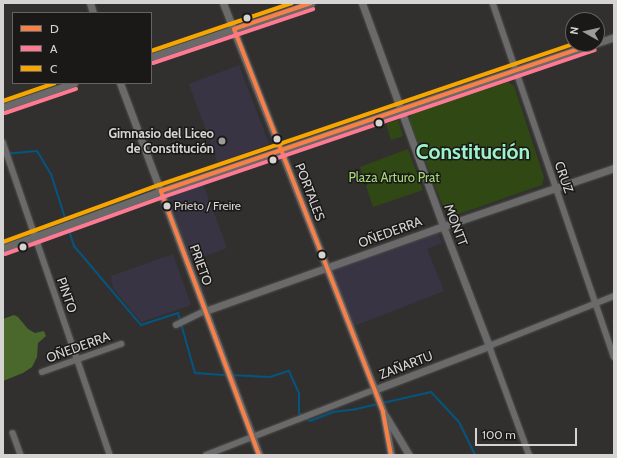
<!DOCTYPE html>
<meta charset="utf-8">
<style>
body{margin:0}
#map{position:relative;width:617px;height:458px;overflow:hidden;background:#32302f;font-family:Cabin,sans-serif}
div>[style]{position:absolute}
.education>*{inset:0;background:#393443}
.green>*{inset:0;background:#304814}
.forest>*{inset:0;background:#4a672c}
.stream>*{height:2px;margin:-1px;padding:0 1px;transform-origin:1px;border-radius:1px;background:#045580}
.roads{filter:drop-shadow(0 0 1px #4e4d4c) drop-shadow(0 0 1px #4e4d4c)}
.minor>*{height:5.5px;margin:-2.75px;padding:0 2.75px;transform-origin:2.75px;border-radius:2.75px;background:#6b6a6a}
.tertiary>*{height:7px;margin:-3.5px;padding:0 3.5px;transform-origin:3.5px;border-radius:3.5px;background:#6b6a6a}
.secondary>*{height:7px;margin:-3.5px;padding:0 3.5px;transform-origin:3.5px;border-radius:3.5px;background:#6b6a6a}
.bus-1>*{height:4px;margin:-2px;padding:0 2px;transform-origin:2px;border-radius:2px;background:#f78048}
.bus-2>*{height:4px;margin:-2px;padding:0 2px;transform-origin:2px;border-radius:2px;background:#fe7a93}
.bus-3>*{height:4px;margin:-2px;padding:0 2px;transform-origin:2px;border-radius:2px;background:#f7a600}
.dots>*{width:11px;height:11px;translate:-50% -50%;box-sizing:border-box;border:2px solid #1a1918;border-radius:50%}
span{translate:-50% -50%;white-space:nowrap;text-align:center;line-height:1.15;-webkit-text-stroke:3px #1a1918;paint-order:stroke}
.bus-label{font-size:12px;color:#d5d4d2}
.left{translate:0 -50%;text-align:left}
.poi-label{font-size:13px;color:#d5d4d2;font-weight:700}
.right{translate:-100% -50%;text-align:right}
.park-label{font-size:13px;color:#a6d878}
.street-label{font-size:13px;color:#d5d4d2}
.town-label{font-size:21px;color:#9df2cb;font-weight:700}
.frame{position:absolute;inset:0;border:4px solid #d5d4d2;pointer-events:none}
.legend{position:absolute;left:12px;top:12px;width:140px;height:72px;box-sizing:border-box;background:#1a1918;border:1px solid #656462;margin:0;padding:5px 7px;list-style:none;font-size:12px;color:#d5d4d2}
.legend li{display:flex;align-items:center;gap:8px;height:20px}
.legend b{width:20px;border:1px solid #656462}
.north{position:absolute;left:565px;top:12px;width:40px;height:40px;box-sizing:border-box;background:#1a1918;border:1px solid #656462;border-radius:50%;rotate:278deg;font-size:11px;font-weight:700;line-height:16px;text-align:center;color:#d5d4d2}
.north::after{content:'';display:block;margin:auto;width:14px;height:18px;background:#9c9b99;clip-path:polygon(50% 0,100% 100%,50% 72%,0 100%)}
.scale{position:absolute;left:475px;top:428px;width:102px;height:18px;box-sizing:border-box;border:2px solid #d5d4d2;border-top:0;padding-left:5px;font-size:12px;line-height:14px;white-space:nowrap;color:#d5d4d2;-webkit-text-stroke:3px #1a1918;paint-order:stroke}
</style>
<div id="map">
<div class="education">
<div style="clip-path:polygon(239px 65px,269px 144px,218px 163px,189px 84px)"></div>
<div style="clip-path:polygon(203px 184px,227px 248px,192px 261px,166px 197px)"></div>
<div style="clip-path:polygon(438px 232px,442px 243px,427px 249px,444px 291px,354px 326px,332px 270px)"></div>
<div style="clip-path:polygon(173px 254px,191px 305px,141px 322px,113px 288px,111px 276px)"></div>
</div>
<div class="green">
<div style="clip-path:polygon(508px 82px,514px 86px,544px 177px,542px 185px,453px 216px,445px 211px,409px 119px,412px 113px)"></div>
<div style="clip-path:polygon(398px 120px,403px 136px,391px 140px,386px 124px)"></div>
<div style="clip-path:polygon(408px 149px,423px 190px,373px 207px,360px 167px)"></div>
</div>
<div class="forest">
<div style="clip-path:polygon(14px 315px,18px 317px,28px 329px,35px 333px,44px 331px,46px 336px,38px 343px,37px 357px,32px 367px,23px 373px,3px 381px,3px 319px)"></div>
</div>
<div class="stream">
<div style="left:3px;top:154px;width:34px;rotate:-5deg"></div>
<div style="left:37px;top:151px;width:27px;rotate:59deg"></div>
<div style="left:51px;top:174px;width:76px;rotate:72.3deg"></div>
<div style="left:74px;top:246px;width:104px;rotate:49.7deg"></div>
<div style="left:141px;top:325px;width:39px;rotate:-18deg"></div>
<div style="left:178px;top:313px;width:62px;rotate:74.2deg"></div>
<div style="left:195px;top:373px;width:32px;rotate:4deg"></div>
<div style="left:231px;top:375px;width:39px;rotate:3deg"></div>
<div style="left:270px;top:377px;width:20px;rotate:-18deg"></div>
<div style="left:289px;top:371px;width:24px;rotate:66deg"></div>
<div style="left:299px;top:393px;width:20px;rotate:90deg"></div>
<div style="left:299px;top:413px;width:5px;rotate:37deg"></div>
<div style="left:306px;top:418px;width:5px;rotate:37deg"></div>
<div style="left:310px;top:421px;width:25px;rotate:-21deg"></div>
<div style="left:333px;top:412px;width:23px;rotate:-7deg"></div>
<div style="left:356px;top:409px;width:77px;rotate:-12.8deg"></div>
<div style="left:431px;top:392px;width:41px;rotate:47deg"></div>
<div style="left:459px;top:422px;width:37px;rotate:64deg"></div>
</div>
<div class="roads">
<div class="minor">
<div style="left:493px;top:3px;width:374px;rotate:71.1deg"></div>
<div style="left:3px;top:142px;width:331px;rotate:71.1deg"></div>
<div style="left:176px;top:325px;width:32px;rotate:-26deg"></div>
<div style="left:42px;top:372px;width:84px;rotate:-19.5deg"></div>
<div style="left:13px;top:433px;width:23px;rotate:70deg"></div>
<div style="left:206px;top:455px;width:180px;rotate:-21.2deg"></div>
<div style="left:529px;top:455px;width:116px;rotate:-110.2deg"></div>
<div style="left:489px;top:346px;width:135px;rotate:-21.8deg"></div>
</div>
<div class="tertiary">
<div style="left:90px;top:3px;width:10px;rotate:73deg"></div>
<div style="left:223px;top:3px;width:439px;rotate:68.6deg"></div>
<div style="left:383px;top:412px;width:44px;rotate:79.5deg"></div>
<div style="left:362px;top:3px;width:237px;rotate:70deg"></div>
<div style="left:443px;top:226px;width:129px;rotate:69deg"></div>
<div style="left:489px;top:346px;width:123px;rotate:159.1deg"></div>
<div style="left:120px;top:83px;width:397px;rotate:69.5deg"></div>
<div style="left:205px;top:311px;width:247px;rotate:-19.6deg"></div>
<div style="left:438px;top:228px;width:186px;rotate:-18.8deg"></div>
<div style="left:385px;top:415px;width:47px;rotate:59deg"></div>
</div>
<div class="secondary">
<div style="left:597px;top:43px;width:18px;rotate:-19deg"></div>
<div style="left:151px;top:57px;width:169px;rotate:-18.6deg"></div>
<div style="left:3px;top:107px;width:75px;rotate:-18.7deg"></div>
<div style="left:3px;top:248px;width:168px;rotate:-19.8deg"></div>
<div style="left:161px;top:191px;width:456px;rotate:-18.8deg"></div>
</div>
</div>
<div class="bus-1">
<div style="left:311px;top:3px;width:81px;rotate:161.3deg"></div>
<div style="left:234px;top:29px;width:411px;rotate:68.7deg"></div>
<div style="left:383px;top:412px;width:44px;rotate:79.5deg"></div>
<div style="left:259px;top:455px;width:282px;rotate:-110.4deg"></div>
<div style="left:161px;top:191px;width:456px;rotate:-18.8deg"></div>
</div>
<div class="bus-2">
<div style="left:153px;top:63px;width:169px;rotate:-18.6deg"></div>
<div style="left:5px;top:113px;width:75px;rotate:-18.7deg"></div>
<div style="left:5px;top:254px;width:168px;rotate:-19.8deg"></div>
<div style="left:163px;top:197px;width:456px;rotate:-18.8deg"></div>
</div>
<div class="bus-3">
<div style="left:151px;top:51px;width:149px;rotate:-18.8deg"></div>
<div style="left:3px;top:101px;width:55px;rotate:-19.1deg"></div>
<div style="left:3px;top:242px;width:166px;rotate:-20.1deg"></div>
<div style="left:159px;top:185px;width:438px;rotate:-18.8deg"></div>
</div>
<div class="dots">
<div style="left:247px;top:18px;background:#d5d4d2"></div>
<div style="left:379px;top:123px;background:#d5d4d2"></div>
<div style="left:277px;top:139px;background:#d5d4d2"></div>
<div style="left:222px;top:141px;background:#9c9b99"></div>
<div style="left:273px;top:160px;background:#d5d4d2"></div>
<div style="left:167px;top:206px;background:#d5d4d2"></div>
<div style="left:23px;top:247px;background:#d5d4d2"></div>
<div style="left:322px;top:255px;background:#d5d4d2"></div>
</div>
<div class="bus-label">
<span class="left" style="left:174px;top:206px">Prieto / Freire</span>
</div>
<div class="poi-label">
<span class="right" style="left:214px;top:141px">Gimnasio del Liceo<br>de Constitución</span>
</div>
<div class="park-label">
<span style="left:394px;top:177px">Plaza Arturo Prat</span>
</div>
<div class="street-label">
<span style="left:564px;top:177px;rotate:71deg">CRUZ</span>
<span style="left:310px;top:192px;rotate:69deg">PORTALES</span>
<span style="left:456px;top:225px;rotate:69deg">MONTT</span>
<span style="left:390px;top:232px;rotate:-20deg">OÑEDERRA</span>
<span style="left:201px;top:265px;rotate:70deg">PRIETO</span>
<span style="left:67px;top:295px;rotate:71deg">PINTO</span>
<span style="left:78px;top:347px;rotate:-20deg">OÑEDERRA</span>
<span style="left:406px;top:365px;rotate:-21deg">ZAÑARTU</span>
</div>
<div class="town-label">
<span style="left:473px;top:152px">Constitución</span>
</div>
<div class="frame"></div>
<ul class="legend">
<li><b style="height:5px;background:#f78048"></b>D</li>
<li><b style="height:5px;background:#fe7a93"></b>A</li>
<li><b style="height:5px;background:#f7a600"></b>C</li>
</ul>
<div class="north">N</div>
<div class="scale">100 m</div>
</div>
